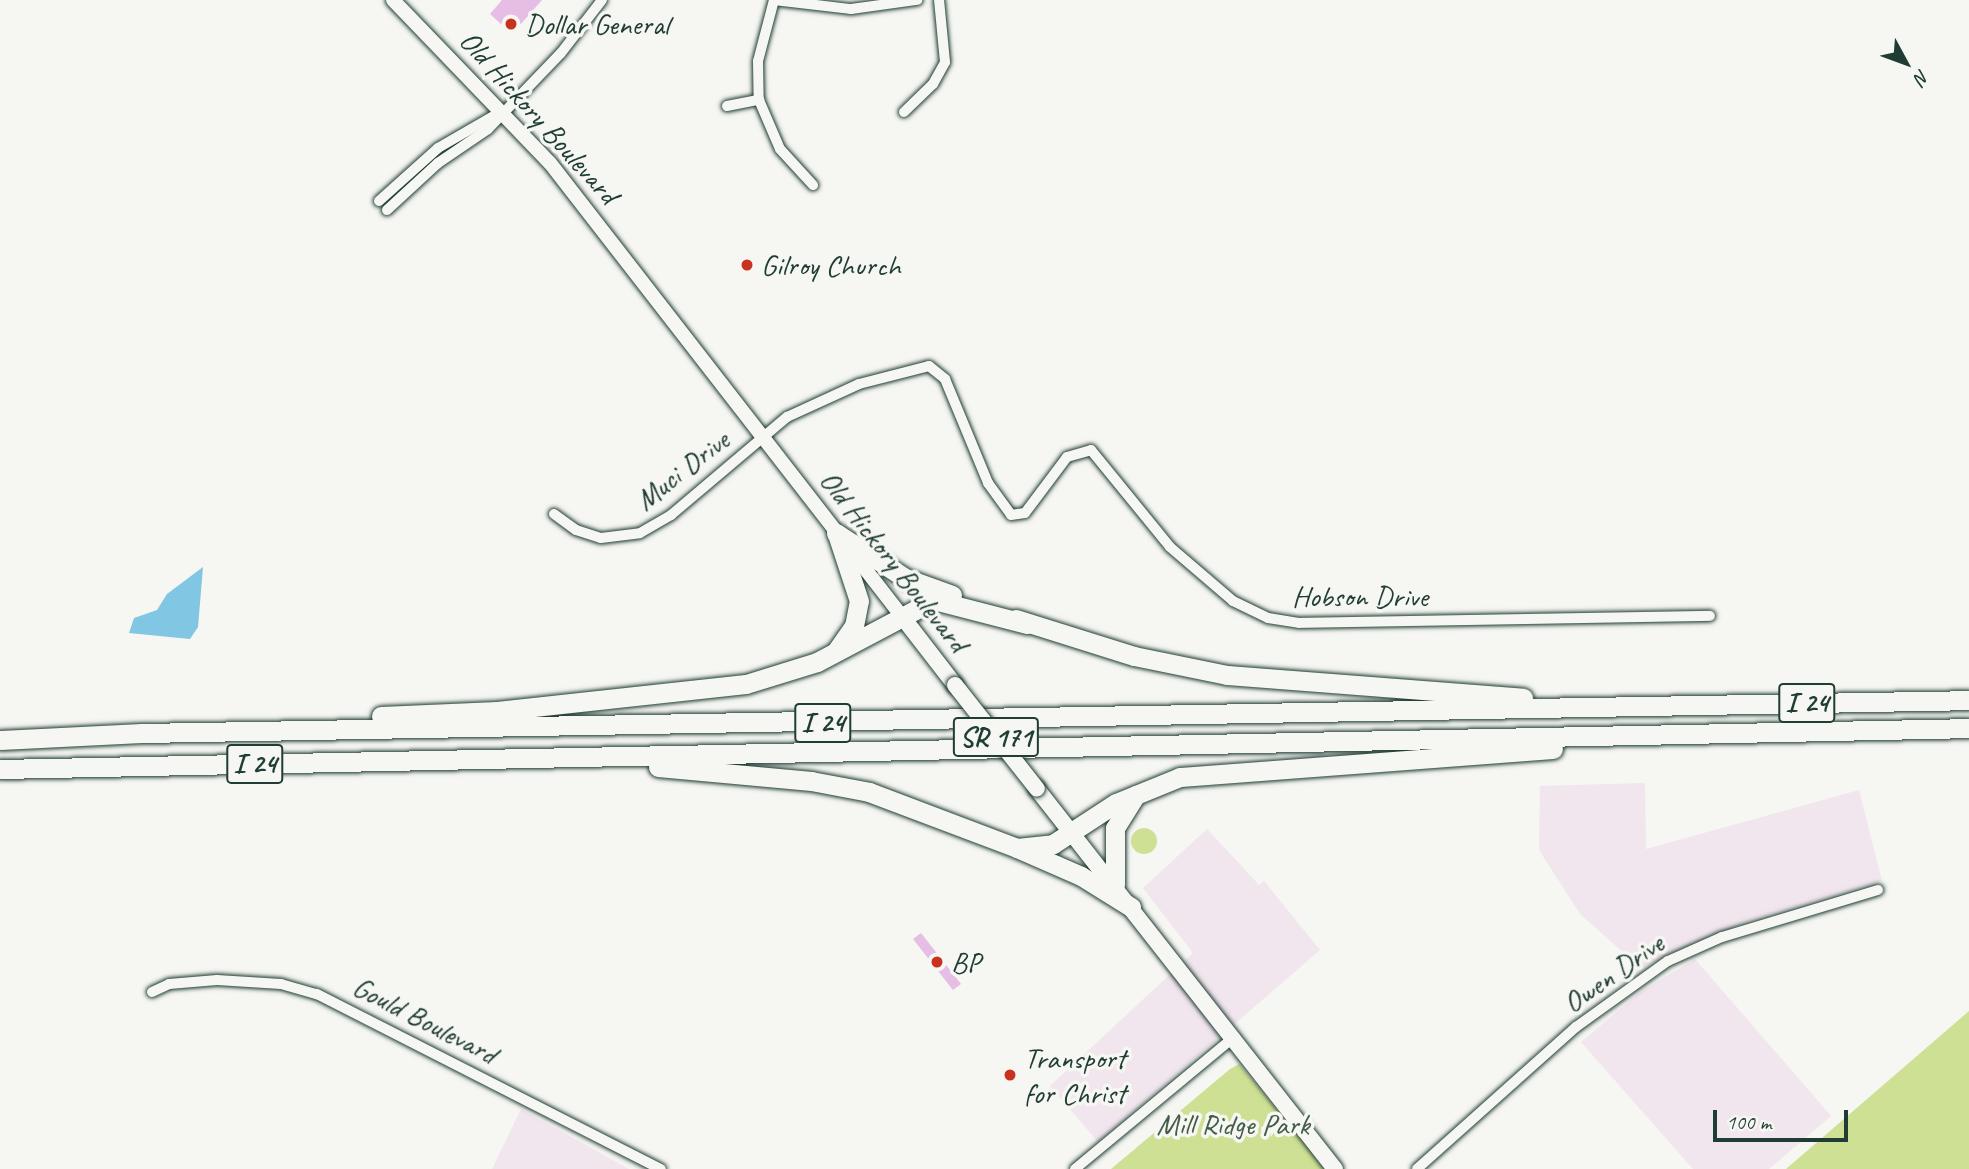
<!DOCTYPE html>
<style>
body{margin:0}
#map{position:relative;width:1969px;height:1169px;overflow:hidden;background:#f6f6f2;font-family:Caveat,sans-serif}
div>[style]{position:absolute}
.built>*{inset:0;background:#f1e5ee}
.green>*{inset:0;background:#cee094}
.round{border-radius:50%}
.water>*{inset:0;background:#81c6e2}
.building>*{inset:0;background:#e5bde5}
.roads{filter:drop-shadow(0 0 2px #1f3d34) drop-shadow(0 0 2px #1f3d34)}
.street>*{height:10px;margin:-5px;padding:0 5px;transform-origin:5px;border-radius:5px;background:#f6f6f2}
.secondary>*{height:14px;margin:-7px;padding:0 7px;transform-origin:7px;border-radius:7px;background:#f6f6f2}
.primary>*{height:16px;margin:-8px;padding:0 8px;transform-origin:8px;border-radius:8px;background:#f6f6f2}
.highway>*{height:19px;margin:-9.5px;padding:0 9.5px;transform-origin:9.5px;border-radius:9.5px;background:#f6f6f2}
.bridges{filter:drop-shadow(0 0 2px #1f3d34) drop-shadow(0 0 2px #1f3d34)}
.primary-bridge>*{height:16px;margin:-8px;padding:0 8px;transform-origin:8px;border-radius:8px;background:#f6f6f2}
.dots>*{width:19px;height:19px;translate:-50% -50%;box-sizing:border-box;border:4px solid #f6f6f2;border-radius:50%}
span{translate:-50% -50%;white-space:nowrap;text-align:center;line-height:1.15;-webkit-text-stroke:7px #f6f6f2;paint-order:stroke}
.shield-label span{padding:2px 5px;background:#f6f6f2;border:2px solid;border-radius:5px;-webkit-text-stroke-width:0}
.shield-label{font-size:28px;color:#1f3d34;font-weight:700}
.poi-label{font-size:30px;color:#1f3d34}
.left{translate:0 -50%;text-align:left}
.street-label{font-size:30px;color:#1f3d34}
.park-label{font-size:30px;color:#425e47}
.north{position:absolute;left:1871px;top:28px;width:70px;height:70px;-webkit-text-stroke:5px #f6f6f2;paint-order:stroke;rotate:131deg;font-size:19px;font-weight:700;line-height:28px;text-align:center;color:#1f3d34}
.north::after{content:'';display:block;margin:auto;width:24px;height:32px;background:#1f3d34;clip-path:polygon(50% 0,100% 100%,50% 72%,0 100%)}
.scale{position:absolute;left:1713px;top:1110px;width:135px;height:32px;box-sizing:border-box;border:4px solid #1f3d34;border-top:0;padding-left:9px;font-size:21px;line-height:24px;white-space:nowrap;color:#1f3d34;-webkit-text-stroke:5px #f6f6f2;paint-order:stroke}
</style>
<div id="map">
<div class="built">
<div style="clip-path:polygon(1645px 783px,1646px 849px,1859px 790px,1882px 881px,1748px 921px,1641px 968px,1580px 914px,1539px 850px,1540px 786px)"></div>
<div style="clip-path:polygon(1207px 829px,1259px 885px,1264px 881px,1320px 950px,1098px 1142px,1050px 1086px,1193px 953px,1143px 888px)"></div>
<div style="clip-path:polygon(1695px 959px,1831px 1116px,1769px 1169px,1693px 1169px,1581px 1042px,1639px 993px)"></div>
<div style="clip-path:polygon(521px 1109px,629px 1169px,492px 1169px)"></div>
</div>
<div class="green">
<div class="round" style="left:1131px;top:828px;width:26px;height:26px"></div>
<div style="clip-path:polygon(1969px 1011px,1969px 1169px,1786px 1169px)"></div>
<div style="clip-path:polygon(1239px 1064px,1326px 1169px,1111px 1169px,1230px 1069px)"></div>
</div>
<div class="water">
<div style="clip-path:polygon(203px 567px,198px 627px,190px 639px,129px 633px,134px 618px,157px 610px,167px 594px)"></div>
</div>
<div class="building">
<div style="clip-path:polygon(502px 0,542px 0,512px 34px,490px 14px)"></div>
<div style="clip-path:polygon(921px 933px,961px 984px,953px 990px,913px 939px)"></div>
</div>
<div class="roads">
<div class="street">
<div style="left:774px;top:0;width:63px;rotate:104.7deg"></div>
<div style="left:758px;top:61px;width:39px;rotate:89deg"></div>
<div style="left:759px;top:100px;width:53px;rotate:66.8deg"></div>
<div style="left:780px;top:149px;width:49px;rotate:47.5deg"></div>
<div style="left:774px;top:0;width:78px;rotate:6.7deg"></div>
<div style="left:851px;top:9px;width:67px;rotate:-7.8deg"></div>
<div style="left:727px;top:106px;width:33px;rotate:-11deg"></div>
<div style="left:904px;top:112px;width:40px;rotate:-44deg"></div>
<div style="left:933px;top:84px;width:25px;rotate:-61deg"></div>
<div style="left:945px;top:62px;width:62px;rotate:-95.5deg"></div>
<div style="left:379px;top:201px;width:79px;rotate:-41.9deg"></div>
<div style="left:438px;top:148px;width:74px;rotate:-30deg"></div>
<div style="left:387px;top:210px;width:69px;rotate:-42.7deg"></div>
<div style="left:438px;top:163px;width:60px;rotate:-34.2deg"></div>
<div style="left:488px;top:129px;width:105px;rotate:-46.2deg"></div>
<div style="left:561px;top:53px;width:67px;rotate:-52.3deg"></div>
<div style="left:554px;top:514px;width:27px;rotate:36deg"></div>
<div style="left:576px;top:530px;width:26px;rotate:18deg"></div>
<div style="left:601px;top:538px;width:39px;rotate:-7deg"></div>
<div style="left:640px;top:533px;width:36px;rotate:-30deg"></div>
<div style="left:671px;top:515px;width:152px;rotate:-40.2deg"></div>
<div style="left:787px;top:417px;width:79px;rotate:-24.6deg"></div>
<div style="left:859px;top:384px;width:72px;rotate:-14.4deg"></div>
<div style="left:929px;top:366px;width:21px;rotate:39deg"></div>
<div style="left:945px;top:379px;width:113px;rotate:67.5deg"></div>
<div style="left:988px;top:483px;width:39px;rotate:54deg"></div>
<div style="left:1011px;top:515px;width:14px;rotate:-8deg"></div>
<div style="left:1025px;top:513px;width:70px;rotate:-53.1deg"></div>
<div style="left:1067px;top:457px;width:25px;rotate:-16deg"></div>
<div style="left:1091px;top:450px;width:125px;rotate:50.8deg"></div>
<div style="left:1170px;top:547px;width:83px;rotate:40.6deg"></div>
<div style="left:1233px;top:601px;width:39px;rotate:26deg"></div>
<div style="left:1268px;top:618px;width:31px;rotate:9deg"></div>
<div style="left:1299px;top:623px;width:411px;rotate:-1deg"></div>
<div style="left:152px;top:992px;width:19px;rotate:-25deg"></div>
<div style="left:169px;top:984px;width:48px;rotate:-4.8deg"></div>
<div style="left:217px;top:980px;width:64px;rotate:3.6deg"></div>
<div style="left:281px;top:984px;width:37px;rotate:16deg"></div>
<div style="left:317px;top:994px;width:386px;rotate:27deg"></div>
<div style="left:1075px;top:1169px;width:205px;rotate:-39.7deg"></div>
<div style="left:1417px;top:1169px;width:213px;rotate:-41.8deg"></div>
<div style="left:1576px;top:1027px;width:113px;rotate:-35.7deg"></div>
<div style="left:1668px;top:961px;width:59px;rotate:-24deg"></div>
<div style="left:1722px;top:937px;width:163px;rotate:-16.8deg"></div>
</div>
<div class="secondary">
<div style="left:393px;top:0;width:226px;rotate:46.1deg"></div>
<div style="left:550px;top:163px;width:577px;rotate:52.18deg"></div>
</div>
<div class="primary">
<div style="left:904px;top:619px;width:83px;rotate:52.3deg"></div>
<div style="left:1037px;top:789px;width:483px;rotate:51.9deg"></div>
</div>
<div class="highway">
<div style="left:836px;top:533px;width:82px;rotate:33.1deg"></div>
<div style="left:905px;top:578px;width:50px;rotate:19.9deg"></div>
<div style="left:1016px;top:619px;width:124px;rotate:17.4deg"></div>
<div style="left:1134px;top:656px;width:95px;rotate:11.5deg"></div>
<div style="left:1227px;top:675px;width:297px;rotate:4.4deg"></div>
<div style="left:837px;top:650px;width:29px;rotate:-55deg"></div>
<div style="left:854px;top:626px;width:25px;rotate:-79deg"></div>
<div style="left:859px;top:601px;width:71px;rotate:-108.2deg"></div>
<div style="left:381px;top:716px;width:116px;rotate:-2.5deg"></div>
<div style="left:497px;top:711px;width:250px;rotate:-6.2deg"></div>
<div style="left:746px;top:684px;width:74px;rotate:-17.2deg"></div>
<div style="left:817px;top:662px;width:132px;rotate:-27.9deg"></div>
<div style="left:934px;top:600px;width:96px;rotate:14.5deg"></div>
<div style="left:0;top:740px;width:142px;rotate:-2.8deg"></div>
<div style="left:142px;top:733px;width:1827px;rotate:-1.03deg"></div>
<div style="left:658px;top:767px;width:154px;rotate:5.2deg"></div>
<div style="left:811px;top:781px;width:59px;rotate:10.7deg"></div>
<div style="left:869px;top:792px;width:158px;rotate:20.7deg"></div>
<div style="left:1017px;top:848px;width:70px;rotate:23.6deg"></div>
<div style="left:1081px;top:876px;width:59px;rotate:31.8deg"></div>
<div style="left:0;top:769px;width:1969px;rotate:-1.19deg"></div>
<div style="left:1017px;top:848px;width:36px;rotate:-6deg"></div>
<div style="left:1053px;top:844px;width:75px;rotate:-33.1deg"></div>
<div style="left:1116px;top:803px;width:69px;rotate:-22.1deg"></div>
<div style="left:1180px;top:777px;width:374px;rotate:-4.3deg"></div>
<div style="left:1115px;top:885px;width:57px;rotate:-90deg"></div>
<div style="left:1115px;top:828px;width:39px;rotate:-58deg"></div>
</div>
</div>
<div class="bridges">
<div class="primary-bridge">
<div style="left:955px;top:685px;width:132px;rotate:51.7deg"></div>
</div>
</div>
<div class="dots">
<div style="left:511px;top:24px;background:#c8321e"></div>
<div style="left:747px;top:265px;background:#c8321e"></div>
<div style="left:937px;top:962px;background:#c8321e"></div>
<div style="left:1010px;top:1075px;background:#c8321e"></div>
</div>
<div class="shield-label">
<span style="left:1807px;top:703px">I 24</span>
<span style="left:823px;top:723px">I 24</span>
<span style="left:996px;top:737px">SR 171</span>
<span style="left:255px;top:764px">I 24</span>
</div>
<div class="poi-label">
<span class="left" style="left:525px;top:24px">Dollar General</span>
<span class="left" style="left:761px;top:265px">Gilroy Church</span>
<span class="left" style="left:951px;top:962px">BP</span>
<span class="left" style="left:1024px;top:1075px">Transport<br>for Christ</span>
</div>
<div class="street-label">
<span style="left:539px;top:117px;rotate:48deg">Old Hickory Boulevard</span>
<span style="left:682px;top:470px;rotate:-38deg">Muci Drive</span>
<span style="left:894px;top:561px;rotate:52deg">Old Hickory Boulevard</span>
<span style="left:1360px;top:596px">Hobson Drive</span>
<span style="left:1613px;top:973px;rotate:-35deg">Owen Drive</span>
<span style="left:425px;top:1020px;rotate:27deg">Gould Boulevard</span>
</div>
<div class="park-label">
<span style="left:1233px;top:1124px">Mill Ridge Park</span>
</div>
<div class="north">N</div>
<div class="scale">100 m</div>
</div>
